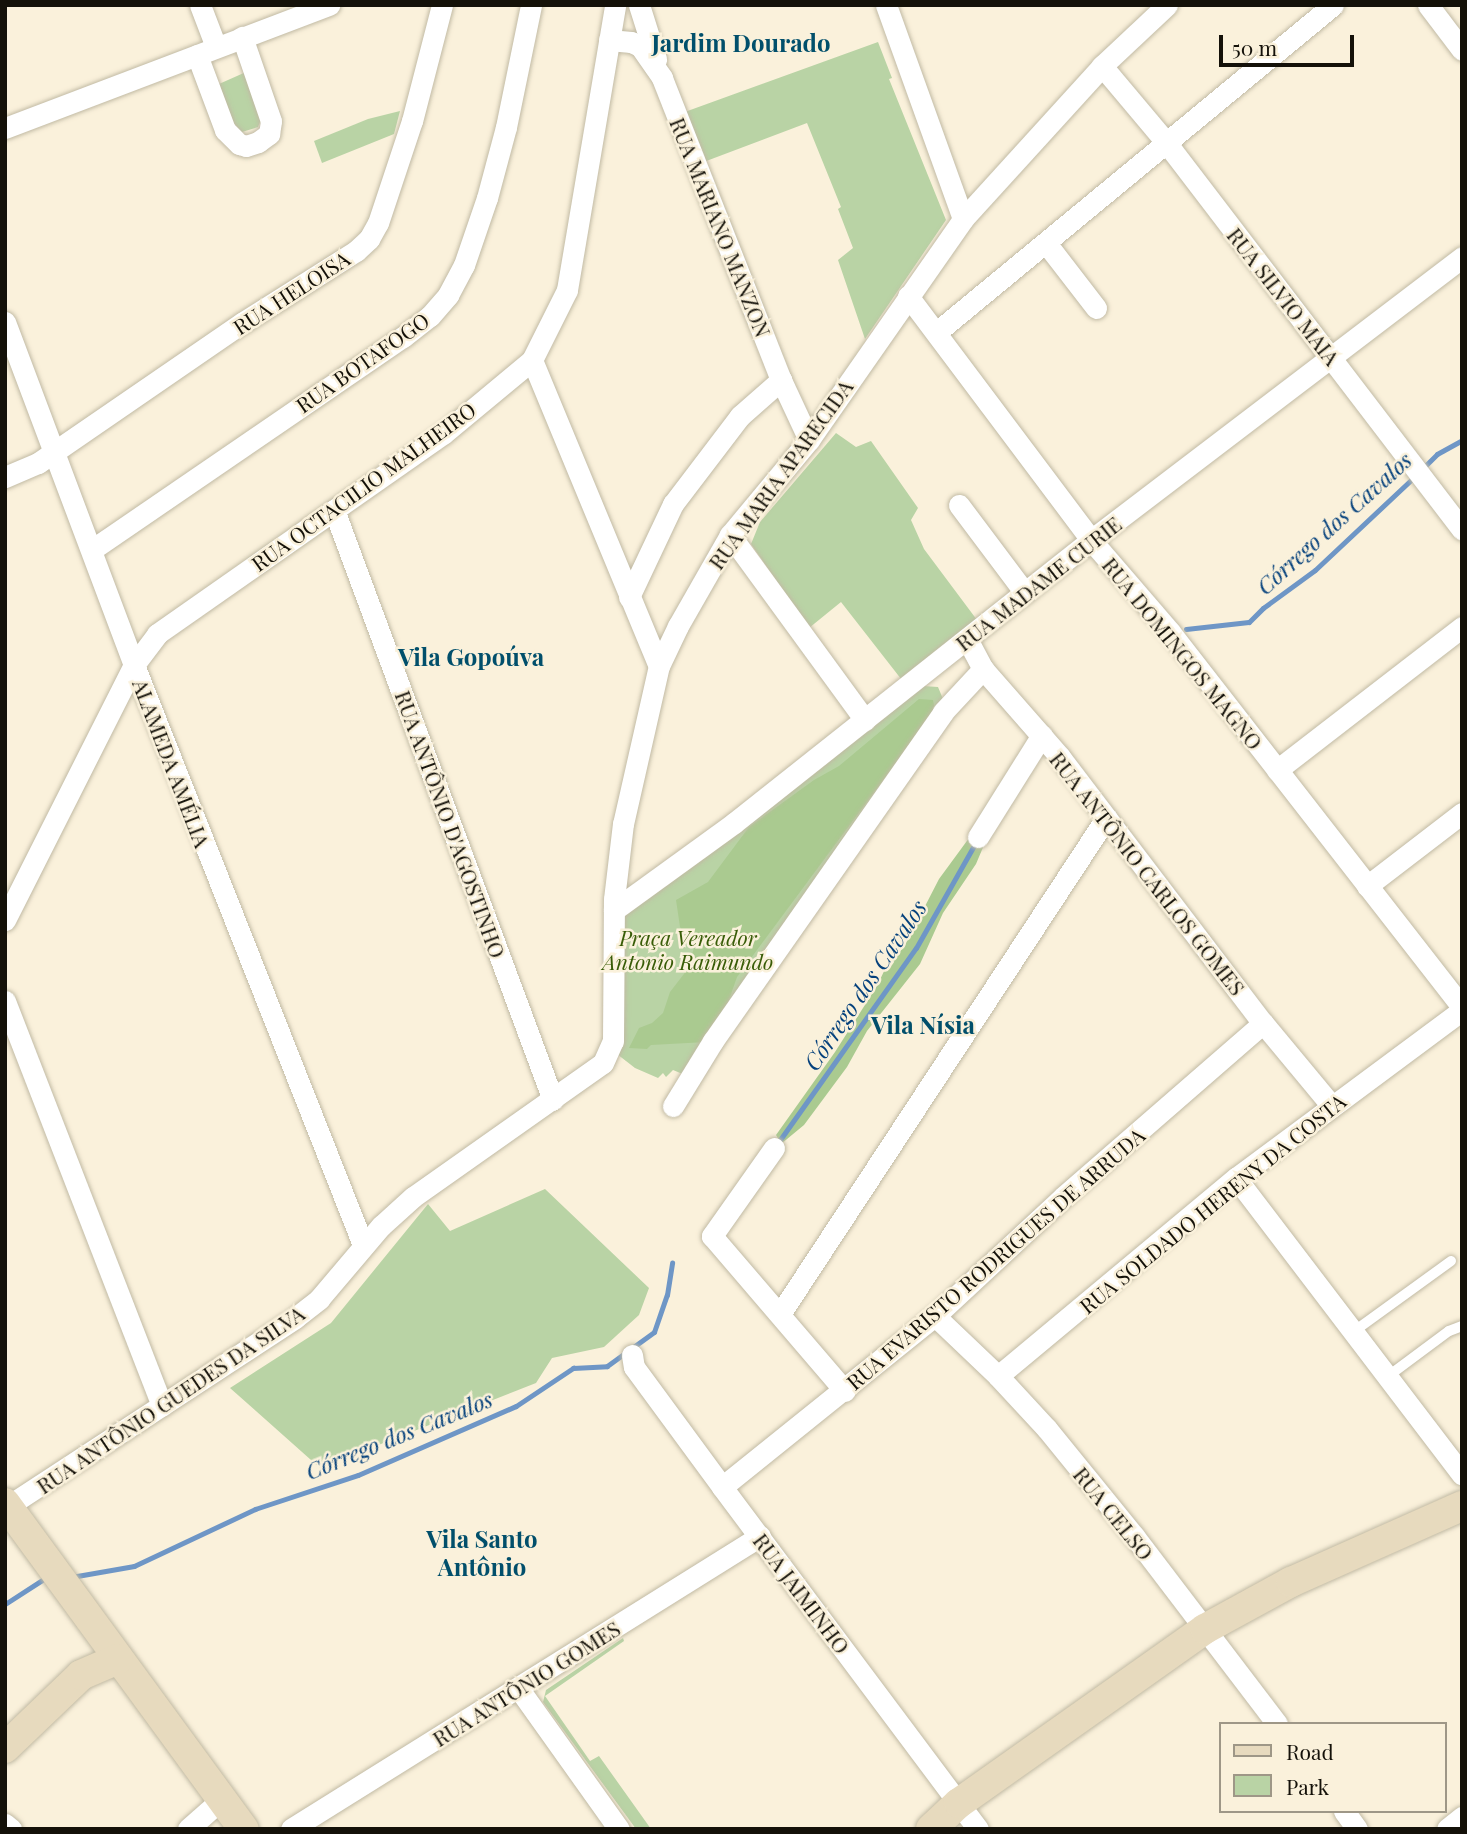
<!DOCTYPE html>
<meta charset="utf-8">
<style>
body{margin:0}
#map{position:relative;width:1467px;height:1834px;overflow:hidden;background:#faf1db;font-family:"Playfair Display",serif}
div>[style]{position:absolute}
.green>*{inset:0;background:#b9d3a5}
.forest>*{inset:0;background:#aaca90}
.stream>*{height:5px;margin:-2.5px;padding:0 2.5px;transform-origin:2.5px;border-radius:2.5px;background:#6e96c6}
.roads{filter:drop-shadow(0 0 2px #c1baa4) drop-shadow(0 0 2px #c1baa4)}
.lane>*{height:10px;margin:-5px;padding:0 5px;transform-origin:5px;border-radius:5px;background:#fff}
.street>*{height:21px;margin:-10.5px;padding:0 10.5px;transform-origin:10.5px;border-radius:10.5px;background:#fff}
.secondary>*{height:30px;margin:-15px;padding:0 15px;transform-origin:15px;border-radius:15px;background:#e7dabe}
span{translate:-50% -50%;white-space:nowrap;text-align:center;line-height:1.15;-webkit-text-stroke:5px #faf1db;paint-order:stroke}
.street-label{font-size:21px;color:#141109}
.park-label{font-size:21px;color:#385c07;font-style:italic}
.water-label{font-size:23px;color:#05417c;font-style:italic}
.quarter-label{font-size:24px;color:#014f6b;font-weight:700}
.frame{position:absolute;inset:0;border:7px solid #141109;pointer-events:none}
.legend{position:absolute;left:1219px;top:1722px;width:228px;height:91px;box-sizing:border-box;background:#faf1db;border:2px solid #9e9787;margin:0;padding:9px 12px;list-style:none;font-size:21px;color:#141109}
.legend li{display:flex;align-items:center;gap:14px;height:35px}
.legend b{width:35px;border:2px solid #9e9787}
.scale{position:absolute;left:1219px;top:35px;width:135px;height:32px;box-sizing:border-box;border:4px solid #141109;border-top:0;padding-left:9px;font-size:21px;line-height:24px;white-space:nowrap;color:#141109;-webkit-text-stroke:5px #faf1db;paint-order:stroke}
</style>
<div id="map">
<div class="green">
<div style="clip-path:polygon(878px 42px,892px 78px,889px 79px,946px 220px,865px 339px,838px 260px,853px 248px,838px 209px,841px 207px,807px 123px,701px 163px,682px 113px)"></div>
<div style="clip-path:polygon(246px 72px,264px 112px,258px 127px,242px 132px,232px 122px,219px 84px)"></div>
<div style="clip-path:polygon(400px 111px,394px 134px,322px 163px,314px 141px,368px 119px)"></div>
<div style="clip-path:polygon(836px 433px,856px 447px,871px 441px,918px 508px,911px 520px,924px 549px,977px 620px,905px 684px,841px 602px,809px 628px,751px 544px,760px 522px)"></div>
<div style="clip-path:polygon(923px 686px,938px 687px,943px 699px,685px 1075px,673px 1070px,666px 1077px,663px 1073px,658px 1078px,635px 1068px,617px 1054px,624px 918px,633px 904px)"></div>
<div style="clip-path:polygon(545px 1189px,649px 1288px,639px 1315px,604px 1347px,552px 1358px,536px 1383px,320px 1468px,230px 1388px,331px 1323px,428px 1204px,450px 1231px)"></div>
<div style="clip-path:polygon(623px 1638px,624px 1641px,545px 1696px,590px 1761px,599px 1756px,651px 1829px,636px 1829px,543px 1702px,546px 1690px)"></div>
</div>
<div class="forest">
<div style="clip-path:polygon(919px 699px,933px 700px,935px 710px,737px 977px,723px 1017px,706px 1042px,651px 1045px,647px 1049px,629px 1048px,639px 1028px,652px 1023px,663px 1013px,670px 992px,687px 970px,694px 948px,680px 927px,676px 900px,708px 882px,749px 827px,814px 780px,839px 766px)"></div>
<div style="clip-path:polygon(972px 834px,984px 845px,976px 864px,943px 913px,920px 964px,867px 1031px,847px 1067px,804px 1125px,781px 1144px,776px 1135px,835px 1052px,877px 986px,886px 967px,904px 947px,939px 879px)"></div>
</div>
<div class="stream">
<div style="left:1422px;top:469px;width:21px;rotate:-45deg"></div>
<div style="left:1437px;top:454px;width:29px;rotate:-29deg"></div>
<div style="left:1186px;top:629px;width:63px;rotate:-6.3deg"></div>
<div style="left:1249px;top:622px;width:20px;rotate:-45deg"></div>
<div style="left:1263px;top:608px;width:64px;rotate:-36.2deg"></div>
<div style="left:1315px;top:570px;width:137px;rotate:-43.2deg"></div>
<div style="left:777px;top:1144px;width:240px;rotate:-54.7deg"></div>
<div style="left:916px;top:948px;width:124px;rotate:-60.5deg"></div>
<div style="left:77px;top:1576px;width:58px;rotate:-10deg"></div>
<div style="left:134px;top:1566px;width:134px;rotate:-25.2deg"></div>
<div style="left:255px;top:1509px;width:108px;rotate:-18.3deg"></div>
<div style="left:358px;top:1475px;width:172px;rotate:-23.6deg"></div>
<div style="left:516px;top:1406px;width:69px;rotate:-33.7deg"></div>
<div style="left:573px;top:1368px;width:34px;rotate:-3deg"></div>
<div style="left:607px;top:1366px;width:58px;rotate:-35.9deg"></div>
<div style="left:654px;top:1332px;width:39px;rotate:-71deg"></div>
<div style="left:667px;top:1295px;width:33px;rotate:-81deg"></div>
<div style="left:5px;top:1604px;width:44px;rotate:-33deg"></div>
</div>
<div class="roads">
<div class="lane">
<div style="left:1353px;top:1332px;width:121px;rotate:-35.9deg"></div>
<div style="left:1387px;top:1377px;width:77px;rotate:-36.6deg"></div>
<div style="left:1449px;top:1331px;width:14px;rotate:-21deg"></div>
</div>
<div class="street">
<div style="left:200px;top:5px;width:45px;rotate:69.1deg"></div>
<div style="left:639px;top:5px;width:57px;rotate:72.5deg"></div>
<div style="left:886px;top:5px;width:227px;rotate:70.2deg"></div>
<div style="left:1428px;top:5px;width:56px;rotate:52.9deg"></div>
<div style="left:609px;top:40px;width:22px;rotate:5deg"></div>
<div style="left:631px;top:42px;width:10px;rotate:24deg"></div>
<div style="left:640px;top:46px;width:39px;rotate:55deg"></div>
<div style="left:662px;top:78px;width:325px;rotate:68.5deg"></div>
<div style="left:781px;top:380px;width:66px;rotate:65deg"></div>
<div style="left:197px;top:55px;width:80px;rotate:69.5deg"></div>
<div style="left:225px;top:130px;width:20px;rotate:45deg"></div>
<div style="left:239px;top:144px;width:7px;rotate:16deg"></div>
<div style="left:246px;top:146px;width:13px;rotate:-18deg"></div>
<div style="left:258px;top:142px;width:14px;rotate:-36deg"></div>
<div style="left:269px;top:134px;width:13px;rotate:-81deg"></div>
<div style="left:271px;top:121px;width:89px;rotate:-109deg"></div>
<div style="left:1102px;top:66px;width:98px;rotate:50deg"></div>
<div style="left:1165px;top:141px;width:489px;rotate:52.6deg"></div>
<div style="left:5px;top:128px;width:347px;rotate:-20.8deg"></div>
<div style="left:1046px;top:243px;width:82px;rotate:52.4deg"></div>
<div style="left:908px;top:296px;width:305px;rotate:53.1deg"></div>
<div style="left:1091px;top:540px;width:121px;rotate:49.3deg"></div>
<div style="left:1170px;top:632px;width:475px;rotate:52.1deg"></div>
<div style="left:5px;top:322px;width:366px;rotate:69.4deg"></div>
<div style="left:134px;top:665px;width:624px;rotate:68.45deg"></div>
<div style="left:938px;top:331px;width:512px;rotate:-39.53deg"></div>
<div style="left:532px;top:360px;width:331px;rotate:67.5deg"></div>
<div style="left:5px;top:477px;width:36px;rotate:-23deg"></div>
<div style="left:38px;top:463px;width:247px;rotate:-34.5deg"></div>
<div style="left:242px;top:323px;width:135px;rotate:-32.3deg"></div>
<div style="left:356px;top:251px;width:18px;rotate:-43deg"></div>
<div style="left:369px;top:239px;width:18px;rotate:-61deg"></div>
<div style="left:378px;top:223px;width:108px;rotate:-71.6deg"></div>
<div style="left:412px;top:121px;width:120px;rotate:-75.5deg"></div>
<div style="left:959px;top:505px;width:110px;rotate:53.1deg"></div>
<div style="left:334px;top:510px;width:629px;rotate:69.64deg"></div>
<div style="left:730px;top:535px;width:229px;rotate:53.9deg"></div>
<div style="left:93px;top:549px;width:376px;rotate:-34.4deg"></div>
<div style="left:403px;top:337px;width:34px;rotate:-38deg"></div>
<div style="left:430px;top:316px;width:28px;rotate:-49deg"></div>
<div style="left:448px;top:295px;width:34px;rotate:-62deg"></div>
<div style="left:464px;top:265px;width:71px;rotate:-71.1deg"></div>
<div style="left:487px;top:198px;width:73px;rotate:-75deg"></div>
<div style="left:506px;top:127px;width:125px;rotate:-78.4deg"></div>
<div style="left:629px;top:597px;width:103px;rotate:-64.7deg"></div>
<div style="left:673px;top:504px;width:111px;rotate:-52.7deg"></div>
<div style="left:740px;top:416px;width:55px;rotate:-41.3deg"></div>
<div style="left:967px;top:639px;width:34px;rotate:62deg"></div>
<div style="left:983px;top:669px;width:117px;rotate:48.8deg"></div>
<div style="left:1060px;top:757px;width:335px;rotate:52.7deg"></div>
<div style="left:1263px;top:1023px;width:108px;rotate:50.3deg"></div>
<div style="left:1277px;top:770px;width:234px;rotate:-37.7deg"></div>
<div style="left:978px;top:837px;width:120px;rotate:-57.9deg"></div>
<div style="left:1367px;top:886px;width:120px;rotate:-37.5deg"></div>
<div style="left:614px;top:910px;width:148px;rotate:-35.9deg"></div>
<div style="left:734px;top:823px;width:456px;rotate:-38.4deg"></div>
<div style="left:1091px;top:540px;width:467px;rotate:-37.3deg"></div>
<div style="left:5px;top:920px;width:286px;rotate:-63.2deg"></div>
<div style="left:134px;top:665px;width:39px;rotate:-53deg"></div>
<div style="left:157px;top:634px;width:349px;rotate:-35deg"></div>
<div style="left:443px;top:434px;width:116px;rotate:-39.7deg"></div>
<div style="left:532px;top:360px;width:78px;rotate:-63.4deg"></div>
<div style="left:567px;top:290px;width:289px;rotate:-80.4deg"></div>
<div style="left:5px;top:1001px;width:434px;rotate:68.8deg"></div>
<div style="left:673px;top:1106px;width:76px;rotate:-58.4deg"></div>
<div style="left:713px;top:1041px;width:401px;rotate:-55deg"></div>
<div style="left:943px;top:712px;width:59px;rotate:-47.1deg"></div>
<div style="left:774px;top:1148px;width:108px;rotate:125.2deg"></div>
<div style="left:712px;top:1236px;width:204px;rotate:49.4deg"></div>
<div style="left:1236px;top:1178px;width:373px;rotate:52.7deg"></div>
<div style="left:780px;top:1314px;width:594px;rotate:-56.68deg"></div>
<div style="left:935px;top:1316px;width:87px;rotate:43.6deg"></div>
<div style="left:998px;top:1376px;width:72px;rotate:47.2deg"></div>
<div style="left:1047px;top:1429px;width:138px;rotate:50.9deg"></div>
<div style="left:1134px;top:1536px;width:236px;rotate:52.7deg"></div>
<div style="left:632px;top:1355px;width:12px;rotate:81deg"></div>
<div style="left:634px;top:1367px;width:149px;rotate:53.7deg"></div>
<div style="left:722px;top:1487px;width:427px;rotate:53.2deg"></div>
<div style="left:998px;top:1376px;width:310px;rotate:-39.8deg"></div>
<div style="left:1236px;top:1178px;width:282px;rotate:-36.6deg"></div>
<div style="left:722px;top:1487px;width:273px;rotate:-38.8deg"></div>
<div style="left:935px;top:1316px;width:175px;rotate:-42.9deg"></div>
<div style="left:1063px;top:1197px;width:265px;rotate:-41deg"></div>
<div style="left:8px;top:1506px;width:343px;rotate:-33.2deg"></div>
<div style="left:295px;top:1318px;width:31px;rotate:-38deg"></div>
<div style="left:319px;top:1299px;width:96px;rotate:-49.7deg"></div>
<div style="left:381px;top:1226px;width:43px;rotate:-42.2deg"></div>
<div style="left:413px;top:1197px;width:232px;rotate:-35.2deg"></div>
<div style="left:603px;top:1063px;width:24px;rotate:-66deg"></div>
<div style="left:613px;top:1041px;width:142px;rotate:-89.6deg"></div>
<div style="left:614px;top:899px;width:76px;rotate:-83.2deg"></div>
<div style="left:623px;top:824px;width:162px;rotate:-77.2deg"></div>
<div style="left:659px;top:666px;width:44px;rotate:-64.6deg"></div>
<div style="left:678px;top:626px;width:105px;rotate:-60.3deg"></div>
<div style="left:730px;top:535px;width:124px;rotate:-50.3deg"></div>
<div style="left:809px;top:440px;width:269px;rotate:-55.1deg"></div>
<div style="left:963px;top:219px;width:207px;rotate:-47.7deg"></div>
<div style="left:1102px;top:66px;width:89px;rotate:-43.2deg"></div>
<div style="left:519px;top:1689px;width:172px;rotate:54.5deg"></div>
<div style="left:1344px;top:1811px;width:22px;rotate:54deg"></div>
<div style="left:5px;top:1824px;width:8px;rotate:40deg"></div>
<div style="left:188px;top:1829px;width:45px;rotate:-41.4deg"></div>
<div style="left:291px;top:1829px;width:553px;rotate:-31.99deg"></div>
<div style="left:1447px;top:1829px;width:19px;rotate:-39deg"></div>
</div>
<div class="secondary">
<div style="left:5px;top:1503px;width:404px;rotate:53.8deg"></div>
<div style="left:5px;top:1748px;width:105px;rotate:-43.8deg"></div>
<div style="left:81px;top:1675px;width:40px;rotate:-23.4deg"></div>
<div style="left:931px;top:1829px;width:38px;rotate:-43deg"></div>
<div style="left:959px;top:1803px;width:301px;rotate:-35.3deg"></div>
<div style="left:1205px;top:1629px;width:98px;rotate:-28.7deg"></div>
<div style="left:1291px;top:1582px;width:187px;rotate:-24deg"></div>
</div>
</div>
<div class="street-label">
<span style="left:721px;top:227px;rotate:68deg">RUA MARIANO MANZON</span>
<span style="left:291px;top:292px;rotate:-33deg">RUA HELOISA</span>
<span style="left:1284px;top:296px;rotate:52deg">RUA SILVIO MAIA</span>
<span style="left:362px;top:362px;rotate:-35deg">RUA BOTAFOGO</span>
<span style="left:780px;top:474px;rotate:-54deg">RUA MARIA APARECIDA</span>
<span style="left:363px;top:486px;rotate:-36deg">RUA OCTACILIO MALHEIRO</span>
<span style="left:1038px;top:583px;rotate:-38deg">RUA MADAME CURIE</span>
<span style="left:1183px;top:653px;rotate:51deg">RUA DOMINGOS MAGNO</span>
<span style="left:172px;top:763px;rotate:69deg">ALAMEDA AMÉLIA</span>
<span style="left:451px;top:824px;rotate:70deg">RUA ANTÔNIO D'AGOSTINHO</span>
<span style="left:1148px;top:873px;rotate:52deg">RUA ANTÔNIO CARLOS GOMES</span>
<span style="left:1212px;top:1203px;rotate:-39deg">RUA SOLDADO HERENY DA COSTA</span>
<span style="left:995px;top:1258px;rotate:-41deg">RUA EVARISTO RODRIGUES DE ARRUDA</span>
<span style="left:170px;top:1399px;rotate:-34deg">RUA ANTÔNIO GUEDES DA SILVA</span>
<span style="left:1114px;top:1513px;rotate:51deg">RUA CELSO</span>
<span style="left:802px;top:1593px;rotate:53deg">RUA JAIMINHO</span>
<span style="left:526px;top:1683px;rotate:-32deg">RUA ANTÔNIO GOMES</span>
</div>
<div class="park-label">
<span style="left:688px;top:949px">Praça Vereador<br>Antonio Raimundo</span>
</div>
<div class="water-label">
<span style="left:1334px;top:523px;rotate:-42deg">Córrego dos Cavalos</span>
<span style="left:865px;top:985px;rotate:-56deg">Córrego dos Cavalos</span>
<span style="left:399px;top:1435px;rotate:-22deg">Córrego dos Cavalos</span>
</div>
<div class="quarter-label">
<span style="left:741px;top:43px">Jardim Dourado</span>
<span style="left:471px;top:657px">Vila Gopoúva</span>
<span style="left:923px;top:1025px">Vila Nísia</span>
<span style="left:482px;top:1553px">Vila Santo<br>Antônio</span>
</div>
<div class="frame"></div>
<ul class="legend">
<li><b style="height:9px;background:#e7dabe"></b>Road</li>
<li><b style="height:19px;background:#b9d3a5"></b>Park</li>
</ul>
<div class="scale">50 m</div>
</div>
